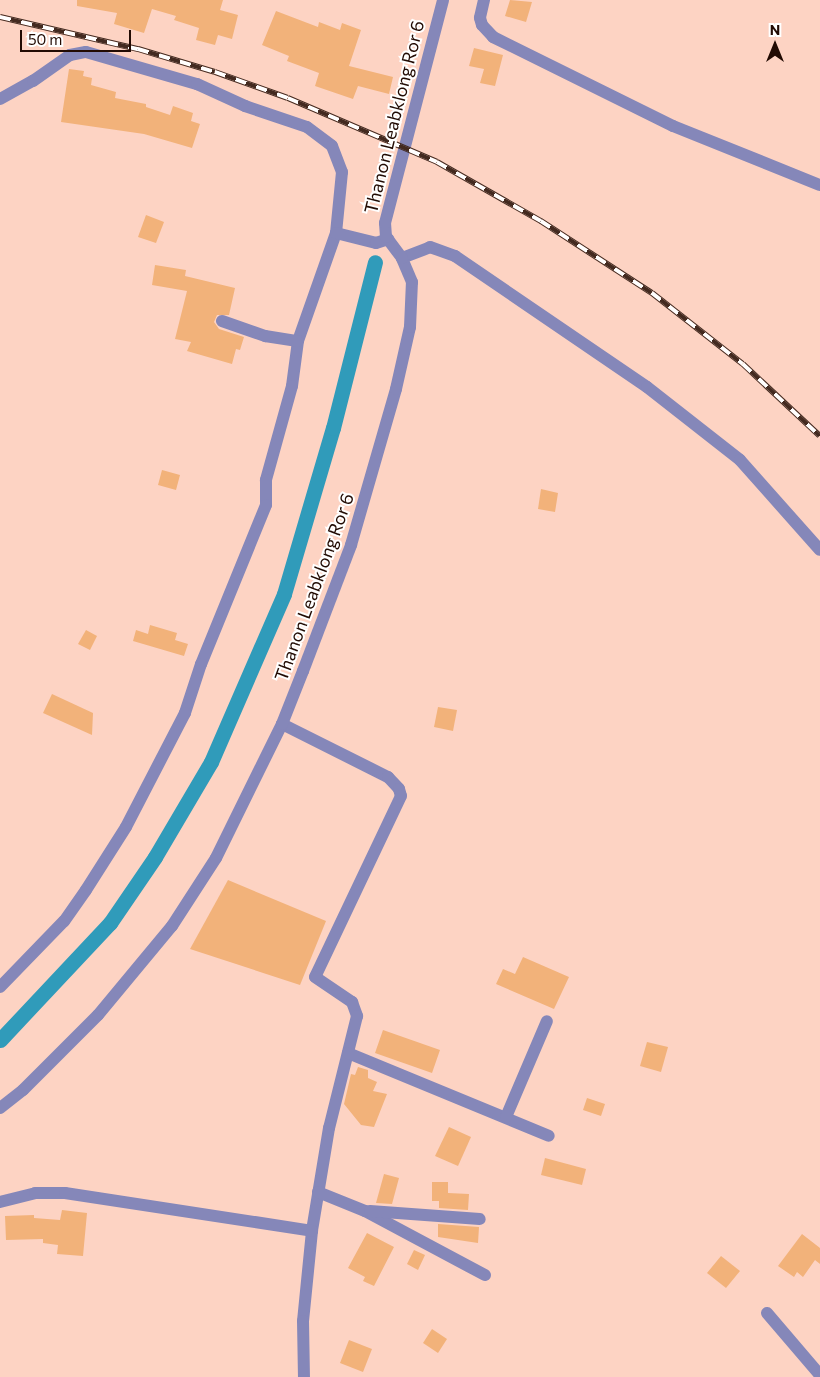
<!DOCTYPE html>
<style>
body{margin:0}
#map{position:relative;width:820px;height:1377px;overflow:hidden;background:#fdd3c3;font-family:Commissioner,sans-serif}
div>[style]{position:absolute}
.canal>*{height:15px;margin:-7.5px;padding:0 7.5px;transform-origin:7.5px;border-radius:7.5px;background:#309bba}
.building>*{inset:0;background:#f2b27a}
.minor>*{height:12px;margin:-6px;padding:0 6px;transform-origin:6px;border-radius:6px;background:#8587b9}
.rail>*{height:5.5px;margin-top:-2.75px;transform-origin:0;background:repeating-linear-gradient(90deg,#fff 0 11px,#432a20 0 22px);box-sizing:border-box;border-block:1px solid #432a20}
span{translate:-50% -50%;white-space:nowrap;text-align:center;line-height:1.15;-webkit-text-stroke:4px #fff;paint-order:stroke}
.street-label{font-size:18px;color:#220b03}
.north{position:absolute;left:750px;top:20px;width:50px;height:50px;-webkit-text-stroke:4px #fff;paint-order:stroke;rotate:0deg;font-size:14px;font-weight:700;line-height:20px;text-align:center;color:#220b03}
.north::after{content:'';display:block;margin:auto;width:18px;height:22px;background:#220b03;clip-path:polygon(50% 0,100% 100%,50% 72%,0 100%)}
.scale{position:absolute;left:20px;top:30px;width:111px;height:22px;box-sizing:border-box;border:2px solid #220b03;border-top:0;padding-left:6px;font-size:15px;line-height:18px;white-space:nowrap;color:#220b03;-webkit-text-stroke:4px #fff;paint-order:stroke}
</style>
<div id="map">
<div class="canal">
<div style="left:0;top:1040px;width:161px;rotate:-46.8deg"></div>
<div style="left:110px;top:923px;width:80px;rotate:-55.7deg"></div>
<div style="left:155px;top:857px;width:110px;rotate:-59.5deg"></div>
<div style="left:211px;top:762px;width:183px;rotate:-66.5deg"></div>
<div style="left:284px;top:594px;width:173px;rotate:-73.6deg"></div>
<div style="left:333px;top:428px;width:171px;rotate:-75.8deg"></div>
</div>
<div class="building">
<div style="clip-path:polygon(77px 0,223px 0,220px 10px,238px 15px,232px 39px,218px 35px,215px 45px,196px 40px,199px 28px,174px 20px,176px 16px,152px 9px,144px 33px,114px 24px,117px 13px,77px 6px)"></div>
<div style="clip-path:polygon(510px 0,532px 2px,526px 22px,505px 16px)"></div>
<div style="clip-path:polygon(276px 11px,318px 27px,319px 22px,340px 30px,342px 23px,361px 30px,349px 66px,393px 77px,389px 94px,358px 86px,353px 99px,315px 86px,319px 73px,287px 61px,289px 56px,262px 45px)"></div>
<div style="clip-path:polygon(474px 48px,503px 55px,495px 86px,480px 83px,484px 69px,469px 66px)"></div>
<div style="clip-path:polygon(69px 69px,84px 71px,83px 76px,92px 78px,91px 85px,116px 92px,115px 98px,146px 104px,146px 107px,170px 115px,173px 106px,193px 113px,191px 121px,200px 124px,192px 148px,144px 134px,61px 122px)"></div>
<div style="clip-path:polygon(146px 215px,164px 222px,156px 243px,138px 237px)"></div>
<div style="clip-path:polygon(155px 265px,186px 270px,185px 276px,235px 288px,229px 315px,217px 315px,214px 322px,219px 329px,244px 337px,240px 350px,236px 349px,232px 364px,187px 351px,191px 342px,175px 339px,187px 291px,152px 285px)"></div>
<div style="clip-path:polygon(162px 470px,180px 475px,176px 490px,158px 485px)"></div>
<div style="clip-path:polygon(541px 489px,558px 493px,555px 512px,538px 509px)"></div>
<div style="clip-path:polygon(150px 625px,177px 633px,175px 640px,188px 644px,184px 656px,133px 641px,136px 630px,148px 634px)"></div>
<div style="clip-path:polygon(86px 630px,97px 636px,90px 650px,78px 644px)"></div>
<div style="clip-path:polygon(52px 694px,93px 713px,92px 735px,43px 713px)"></div>
<div style="clip-path:polygon(438px 707px,457px 710px,453px 731px,434px 727px)"></div>
<div style="clip-path:polygon(228px 880px,326px 921px,300px 985px,190px 949px)"></div>
<div style="clip-path:polygon(523px 957px,569px 977px,554px 1009px,496px 984px,503px 969px,515px 974px)"></div>
<div style="clip-path:polygon(383px 1030px,440px 1050px,432px 1073px,375px 1053px)"></div>
<div style="clip-path:polygon(647px 1042px,668px 1047px,661px 1072px,640px 1066px)"></div>
<div style="clip-path:polygon(358px 1067px,368px 1070px,368px 1078px,377px 1082px,373px 1091px,387px 1094px,374px 1127px,361px 1125px,344px 1104px,351px 1074px,355px 1075px)"></div>
<div style="clip-path:polygon(587px 1098px,605px 1104px,601px 1116px,583px 1110px)"></div>
<div style="clip-path:polygon(449px 1127px,471px 1137px,458px 1166px,435px 1156px)"></div>
<div style="clip-path:polygon(545px 1158px,586px 1169px,582px 1185px,541px 1175px)"></div>
<div style="clip-path:polygon(384px 1174px,399px 1178px,392px 1204px,376px 1203px)"></div>
<div style="clip-path:polygon(432px 1182px,448px 1182px,448px 1193px,469px 1194px,468px 1210px,439px 1208px,439px 1201px,432px 1201px)"></div>
<div style="clip-path:polygon(62px 1210px,87px 1213px,83px 1256px,57px 1254px,58px 1245px,43px 1243px,43px 1239px,6px 1240px,5px 1216px,34px 1215px,34px 1218px,60px 1220px)"></div>
<div style="clip-path:polygon(438px 1224px,479px 1227px,478px 1243px,438px 1237px)"></div>
<div style="clip-path:polygon(367px 1233px,394px 1247px,374px 1286px,363px 1281px,365px 1277px,348px 1268px)"></div>
<div style="clip-path:polygon(802px 1234px,820px 1248px,820px 1264px,815px 1260px,803px 1277px,797px 1272px,794px 1277px,778px 1266px)"></div>
<div style="clip-path:polygon(414px 1250px,425px 1255px,418px 1270px,407px 1264px)"></div>
<div style="clip-path:polygon(721px 1256px,740px 1271px,726px 1288px,707px 1273px)"></div>
<div style="clip-path:polygon(432px 1329px,447px 1339px,438px 1353px,423px 1343px)"></div>
<div style="clip-path:polygon(349px 1340px,372px 1349px,363px 1372px,340px 1363px)"></div>
</div>
<div class="minor">
<div style="left:484px;top:0;width:18px;rotate:103deg"></div>
<div style="left:480px;top:18px;width:7px;rotate:74deg"></div>
<div style="left:482px;top:25px;width:16px;rotate:47deg"></div>
<div style="left:493px;top:37px;width:201px;rotate:26.3deg"></div>
<div style="left:673px;top:126px;width:158px;rotate:21.9deg"></div>
<div style="left:0;top:99px;width:38px;rotate:-29deg"></div>
<div style="left:33px;top:81px;width:45px;rotate:-35.1deg"></div>
<div style="left:70px;top:55px;width:16px;rotate:-11deg"></div>
<div style="left:86px;top:52px;width:116px;rotate:16.1deg"></div>
<div style="left:197px;top:84px;width:53px;rotate:24.6deg"></div>
<div style="left:245px;top:106px;width:65px;rotate:18.7deg"></div>
<div style="left:307px;top:127px;width:31px;rotate:37deg"></div>
<div style="left:332px;top:146px;width:28px;rotate:69deg"></div>
<div style="left:342px;top:172px;width:61px;rotate:95.6deg"></div>
<div style="left:336px;top:233px;width:114px;rotate:109.4deg"></div>
<div style="left:298px;top:341px;width:45px;rotate:97.6deg"></div>
<div style="left:292px;top:386px;width:98px;rotate:105.5deg"></div>
<div style="left:266px;top:480px;width:25px;rotate:90deg"></div>
<div style="left:266px;top:505px;width:172px;rotate:112.2deg"></div>
<div style="left:201px;top:664px;width:52px;rotate:108.1deg"></div>
<div style="left:185px;top:713px;width:128px;rotate:117.4deg"></div>
<div style="left:126px;top:827px;width:75px;rotate:122.4deg"></div>
<div style="left:86px;top:890px;width:38px;rotate:125deg"></div>
<div style="left:64px;top:921px;width:92px;rotate:134.1deg"></div>
<div style="left:336px;top:233px;width:41px;rotate:14deg"></div>
<div style="left:376px;top:243px;width:13px;rotate:-18deg"></div>
<div style="left:402px;top:258px;width:30px;rotate:-21deg"></div>
<div style="left:430px;top:247px;width:27px;rotate:20deg"></div>
<div style="left:455px;top:256px;width:232px;rotate:34.3deg"></div>
<div style="left:647px;top:387px;width:118px;rotate:38.1deg"></div>
<div style="left:740px;top:460px;width:120px;rotate:48.4deg"></div>
<div style="left:222px;top:321px;width:46px;rotate:19.2deg"></div>
<div style="left:265px;top:336px;width:33px;rotate:9deg"></div>
<div style="left:282px;top:724px;width:119px;rotate:26.6deg"></div>
<div style="left:388px;top:777px;width:16px;rotate:47deg"></div>
<div style="left:399px;top:789px;width:7px;rotate:74deg"></div>
<div style="left:401px;top:796px;width:200px;rotate:115.4deg"></div>
<div style="left:315px;top:977px;width:45px;rotate:34deg"></div>
<div style="left:352px;top:1002px;width:15px;rotate:70deg"></div>
<div style="left:357px;top:1016px;width:115px;rotate:104deg"></div>
<div style="left:329px;top:1128px;width:104px;rotate:99.4deg"></div>
<div style="left:312px;top:1231px;width:90px;rotate:95.7deg"></div>
<div style="left:303px;top:1321px;width:56px;rotate:89deg"></div>
<div style="left:348px;top:1053px;width:217px;rotate:22.4deg"></div>
<div style="left:0;top:1108px;width:29px;rotate:-38deg"></div>
<div style="left:23px;top:1090px;width:106px;rotate:-45deg"></div>
<div style="left:98px;top:1015px;width:116px;rotate:-50.3deg"></div>
<div style="left:172px;top:926px;width:81px;rotate:-57.1deg"></div>
<div style="left:216px;top:858px;width:149px;rotate:-63.8deg"></div>
<div style="left:282px;top:724px;width:57px;rotate:-68.4deg"></div>
<div style="left:303px;top:671px;width:135px;rotate:-69.1deg"></div>
<div style="left:351px;top:545px;width:162px;rotate:-73.9deg"></div>
<div style="left:396px;top:389px;width:64px;rotate:-77.3deg"></div>
<div style="left:410px;top:327px;width:45px;rotate:-87.5deg"></div>
<div style="left:412px;top:282px;width:26px;rotate:-113deg"></div>
<div style="left:402px;top:258px;width:26px;rotate:-127deg"></div>
<div style="left:386px;top:237px;width:14px;rotate:-94deg"></div>
<div style="left:385px;top:223px;width:230px;rotate:-75.4deg"></div>
<div style="left:506px;top:1117px;width:104px;rotate:-66.9deg"></div>
<div style="left:318px;top:1192px;width:51px;rotate:22deg"></div>
<div style="left:365px;top:1211px;width:136px;rotate:28.1deg"></div>
<div style="left:0;top:1202px;width:36px;rotate:-14deg"></div>
<div style="left:35px;top:1193px;width:30px"></div>
<div style="left:65px;top:1193px;width:250px;rotate:8.7deg"></div>
<div style="left:370px;top:1211px;width:110px;rotate:4.2deg"></div>
<div style="left:767px;top:1313px;width:82px;rotate:49.5deg"></div>
</div>
<div class="rail">
<div style="left:0;top:17px;width:142px;rotate:13.1deg"></div>
<div style="left:138px;top:49px;width:80px;rotate:16.6deg"></div>
<div style="left:215px;top:72px;width:77px;rotate:19.6deg"></div>
<div style="left:288px;top:98px;width:162px;rotate:23.2deg"></div>
<div style="left:437px;top:162px;width:120px;rotate:29.6deg"></div>
<div style="left:541px;top:221px;width:132px;rotate:33deg"></div>
<div style="left:652px;top:293px;width:115px;rotate:38deg"></div>
<div style="left:743px;top:364px;width:105px;rotate:43.1deg"></div>
</div>
<div class="street-label">
<span style="left:394px;top:117px;rotate:-76deg">Thanon Leabklong Ror 6</span>
<span style="left:314px;top:587px;rotate:-70deg">Thanon Leabklong Ror 6</span>
</div>
<div class="north">N</div>
<div class="scale">50 m</div>
</div>
